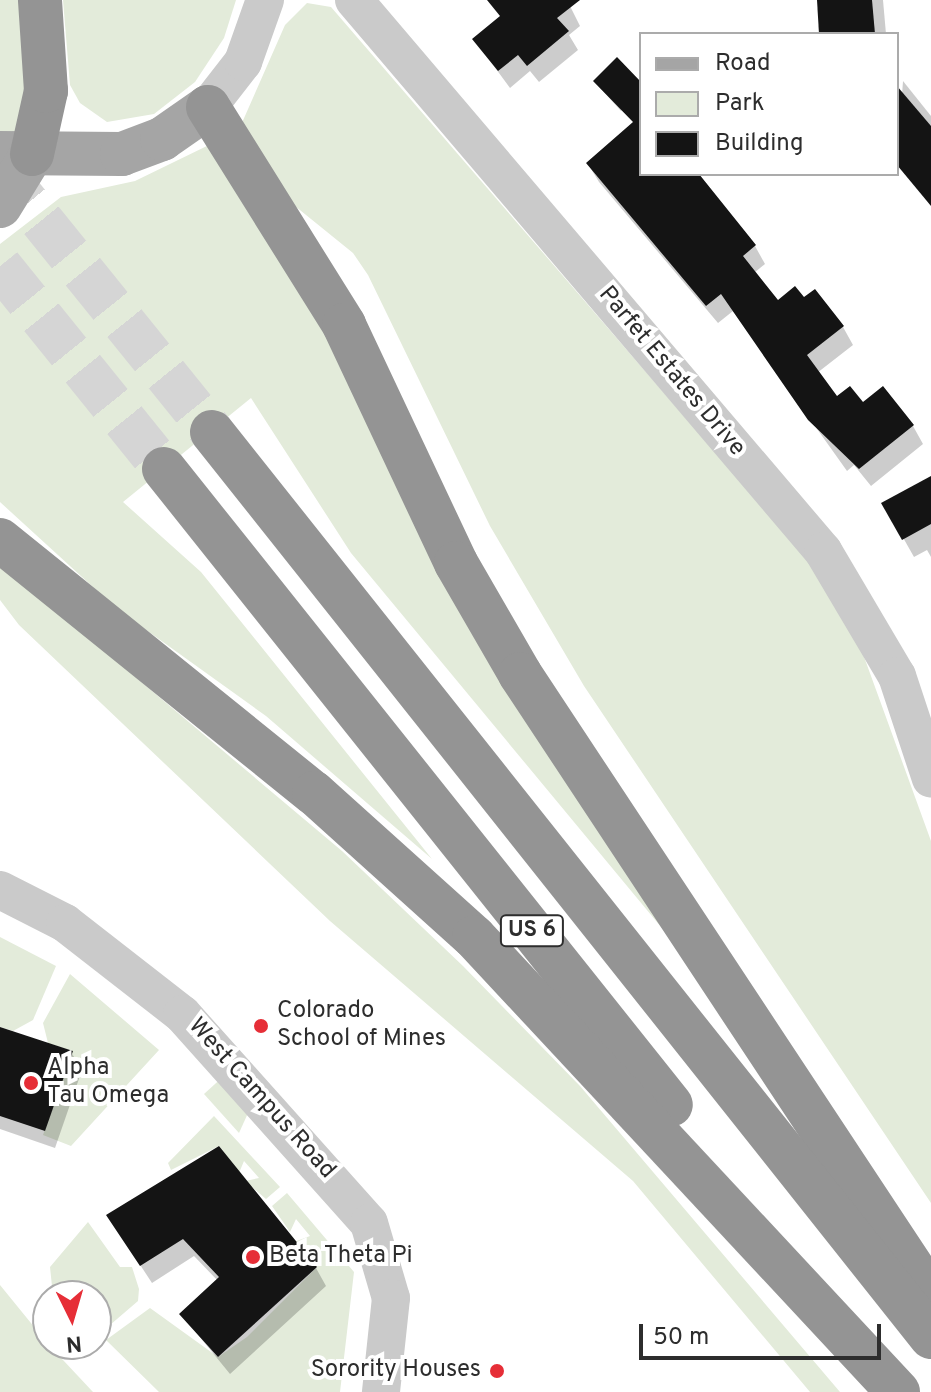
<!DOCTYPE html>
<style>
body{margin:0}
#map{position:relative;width:931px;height:1392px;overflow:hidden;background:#fff;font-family:Overpass,sans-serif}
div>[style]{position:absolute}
.green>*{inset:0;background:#e3ebda}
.shadow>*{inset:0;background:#0003}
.building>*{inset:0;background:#141414}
.highway-tunnel>*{height:44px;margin-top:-22px;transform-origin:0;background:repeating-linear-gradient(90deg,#d5d5d5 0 44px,transparent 0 66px)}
.minor>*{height:38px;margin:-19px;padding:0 19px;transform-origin:19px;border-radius:19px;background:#cacaca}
.major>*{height:44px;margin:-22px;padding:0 22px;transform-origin:22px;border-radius:22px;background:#a5a5a5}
.highway>*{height:44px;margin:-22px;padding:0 22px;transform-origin:22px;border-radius:22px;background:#949494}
.dots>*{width:22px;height:22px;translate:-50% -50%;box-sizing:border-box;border:4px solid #fff;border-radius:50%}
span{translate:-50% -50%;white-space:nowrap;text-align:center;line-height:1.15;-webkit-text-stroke:8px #fff;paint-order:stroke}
.shield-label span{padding:2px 6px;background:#fff;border:2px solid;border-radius:6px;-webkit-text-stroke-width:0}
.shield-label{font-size:22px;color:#2d2d2d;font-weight:700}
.street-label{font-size:24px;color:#2d2d2d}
.poi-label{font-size:24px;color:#2d2d2d}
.left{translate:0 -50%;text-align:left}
.right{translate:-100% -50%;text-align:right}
.legend{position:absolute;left:639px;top:32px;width:260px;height:144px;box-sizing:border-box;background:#fff;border:2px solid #ababab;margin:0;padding:10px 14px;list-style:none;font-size:24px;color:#2d2d2d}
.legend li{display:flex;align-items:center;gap:16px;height:40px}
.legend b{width:40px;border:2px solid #ababab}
.north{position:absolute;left:32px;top:1280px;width:80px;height:80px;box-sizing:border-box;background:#fff;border:2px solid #ababab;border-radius:50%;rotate:175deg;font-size:22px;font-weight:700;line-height:32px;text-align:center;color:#2d2d2d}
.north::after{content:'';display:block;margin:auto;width:28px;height:36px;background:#e62e37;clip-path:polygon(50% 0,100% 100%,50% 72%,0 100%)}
.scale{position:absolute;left:639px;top:1324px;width:242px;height:36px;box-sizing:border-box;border:4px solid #2d2d2d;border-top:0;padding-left:10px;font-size:24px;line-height:28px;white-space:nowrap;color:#2d2d2d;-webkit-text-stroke:6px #fff;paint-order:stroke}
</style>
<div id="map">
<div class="green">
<div style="clip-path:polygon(0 0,28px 0,32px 29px,22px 130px,0 137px)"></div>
<div style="clip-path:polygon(63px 0,236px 0,224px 38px,195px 82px,154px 114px,107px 122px,80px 103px,70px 85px)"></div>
<div style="clip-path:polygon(307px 3px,331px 7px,821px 575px,855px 632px,931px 841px,931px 1203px,584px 686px,490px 526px,368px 275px,353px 253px,290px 202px,241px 125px,285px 25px)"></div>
<div style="clip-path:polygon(211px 144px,269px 229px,695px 968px,351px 553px,251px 398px,123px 502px,201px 572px,432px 859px,266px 716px,117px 609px,0 502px,0 244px,61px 197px,135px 181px)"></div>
<div style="clip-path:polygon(0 563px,342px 851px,463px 966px,580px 1086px,840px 1392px,810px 1392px,633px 1181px,330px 921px,19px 625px,0 600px)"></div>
<div style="clip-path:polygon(0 937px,56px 966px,33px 1020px,13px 1031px,0 1027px)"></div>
<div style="clip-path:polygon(70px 974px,159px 1050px,71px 1146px,43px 1135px,72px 1051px,48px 1043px,43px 1023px)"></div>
<div style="clip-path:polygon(226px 1074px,253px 1102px,239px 1133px,204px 1094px)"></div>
<div style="clip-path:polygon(214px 1116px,280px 1187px,266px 1199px,245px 1181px,259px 1178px,244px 1161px,239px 1173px,219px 1146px,171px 1170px,168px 1163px)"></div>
<div style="clip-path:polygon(287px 1193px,354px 1272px,340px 1392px,159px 1392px,106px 1340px,150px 1308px,218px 1357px,247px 1337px,317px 1267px,294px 1242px,310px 1236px,296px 1219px,290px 1232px,272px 1206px)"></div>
<div style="clip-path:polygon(88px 1222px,120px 1267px,132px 1267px,139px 1289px,138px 1301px,96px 1337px,96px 1296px,53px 1296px,50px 1267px)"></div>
<div style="clip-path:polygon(0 1285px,48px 1344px,93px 1392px,0 1392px)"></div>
</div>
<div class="shadow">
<div style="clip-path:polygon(505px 0,567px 0,580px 26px,569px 35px,578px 50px,539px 82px,530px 71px,510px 88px,474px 39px,501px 17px)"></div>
<div style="clip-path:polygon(819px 0,883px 0,886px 34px,821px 34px)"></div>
<div style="clip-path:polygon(903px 81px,931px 116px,931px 202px,897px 165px)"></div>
<div style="clip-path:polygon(595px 82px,641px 87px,641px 91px,621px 111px)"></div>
<div style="clip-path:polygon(641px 118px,641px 174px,696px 174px,755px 246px,765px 264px,754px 273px,777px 303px,803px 300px,843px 327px,853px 345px,817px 373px,837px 399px,863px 404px,882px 389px,913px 426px,923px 444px,871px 486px,854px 465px,847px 471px,733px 311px,718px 323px,599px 182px,588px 164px)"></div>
<div style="clip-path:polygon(931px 478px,931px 557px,927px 550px,914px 557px,884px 504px)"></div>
<div style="clip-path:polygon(0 1028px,71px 1052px,82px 1070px,55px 1148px,0 1129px)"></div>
<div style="clip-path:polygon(108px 1216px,316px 1268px,326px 1286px,230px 1374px,181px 1314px,218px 1281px,194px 1256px,152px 1283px)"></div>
</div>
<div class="building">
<div style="clip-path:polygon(487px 0,580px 0,557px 18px,569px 31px,527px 66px,518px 55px,498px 71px,472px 39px,500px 16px)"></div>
<div style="clip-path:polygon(817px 0,872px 0,875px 34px,819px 34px)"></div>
<div style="clip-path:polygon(617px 57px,641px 82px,641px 174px,699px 174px,756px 245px,743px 256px,778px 300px,795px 286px,804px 297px,815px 289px,844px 326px,807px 355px,837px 396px,850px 386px,863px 402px,883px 386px,914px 425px,859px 469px,808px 420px,721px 294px,706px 306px,586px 163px,633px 122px,593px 81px)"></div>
<div style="clip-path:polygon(897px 86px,931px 126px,931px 206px,897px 165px)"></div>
<div style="clip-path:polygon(931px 476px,931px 524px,902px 540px,881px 503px)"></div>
<div style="clip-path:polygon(0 1027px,73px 1051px,45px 1131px,0 1116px)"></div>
<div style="clip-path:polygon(219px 1146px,317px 1267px,218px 1357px,179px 1314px,219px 1277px,183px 1239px,140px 1266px,106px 1215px)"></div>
</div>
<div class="highway-tunnel">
<div style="left:0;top:169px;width:338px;rotate:51.1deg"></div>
<div style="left:0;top:266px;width:261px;rotate:51.1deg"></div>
</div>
<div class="minor">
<div style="left:354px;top:0;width:724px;rotate:49.6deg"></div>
<div style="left:823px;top:551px;width:145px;rotate:59.4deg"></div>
<div style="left:897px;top:676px;width:108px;rotate:71.7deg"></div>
<div style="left:208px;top:107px;width:57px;rotate:-52.1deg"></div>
<div style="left:243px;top:62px;width:66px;rotate:-70.5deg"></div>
<div style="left:0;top:890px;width:73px;rotate:26.9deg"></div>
<div style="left:65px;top:923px;width:148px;rotate:37.9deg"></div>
<div style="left:182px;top:1014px;width:280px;rotate:48.2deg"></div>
<div style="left:369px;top:1223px;width:78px;rotate:73.7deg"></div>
<div style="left:391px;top:1298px;width:95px;rotate:96.1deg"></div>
</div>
<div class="major">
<div style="left:0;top:153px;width:122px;rotate:0.5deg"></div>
<div style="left:122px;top:154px;width:43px;rotate:-20.6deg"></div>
<div style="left:162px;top:139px;width:56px;rotate:-34.8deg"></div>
<div style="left:0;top:206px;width:61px;rotate:-58.4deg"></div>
</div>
<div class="highway">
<div style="left:208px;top:107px;width:257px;rotate:58deg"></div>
<div style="left:344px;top:325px;width:263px;rotate:64.8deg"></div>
<div style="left:456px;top:563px;width:128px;rotate:60deg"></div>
<div style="left:520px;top:674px;width:746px;rotate:56.54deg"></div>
<div style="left:32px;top:154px;width:65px;rotate:-77.5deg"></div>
<div style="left:46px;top:91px;width:91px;rotate:-93.8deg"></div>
<div style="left:212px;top:432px;width:1156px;rotate:51.53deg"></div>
<div style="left:164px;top:469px;width:813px;rotate:51.44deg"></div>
<div style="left:0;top:540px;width:403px;rotate:38.9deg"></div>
<div style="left:314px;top:793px;width:215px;rotate:42deg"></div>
<div style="left:474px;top:937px;width:622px;rotate:47.02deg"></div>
</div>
<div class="dots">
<div style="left:261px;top:1026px;background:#e62e37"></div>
<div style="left:31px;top:1083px;background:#e62e37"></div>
<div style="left:253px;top:1257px;background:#e62e37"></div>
<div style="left:497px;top:1371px;background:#e62e37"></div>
</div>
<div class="shield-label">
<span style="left:532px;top:931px">US 6</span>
</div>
<div class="street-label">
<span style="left:671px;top:372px;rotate:50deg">Parfet Estates Drive</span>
<span style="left:261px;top:1099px;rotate:48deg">West Campus Road</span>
</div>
<div class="poi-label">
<span class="left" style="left:277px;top:1026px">Colorado<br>School of Mines</span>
<span class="left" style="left:47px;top:1083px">Alpha<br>Tau Omega</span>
<span class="left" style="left:269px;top:1257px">Beta Theta Pi</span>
<span class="right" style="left:481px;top:1371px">Sorority Houses</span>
</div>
<ul class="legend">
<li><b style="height:10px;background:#a5a5a5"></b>Road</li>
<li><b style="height:22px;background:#e3ebda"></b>Park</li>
<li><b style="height:22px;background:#141414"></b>Building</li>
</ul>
<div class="north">N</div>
<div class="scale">50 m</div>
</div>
